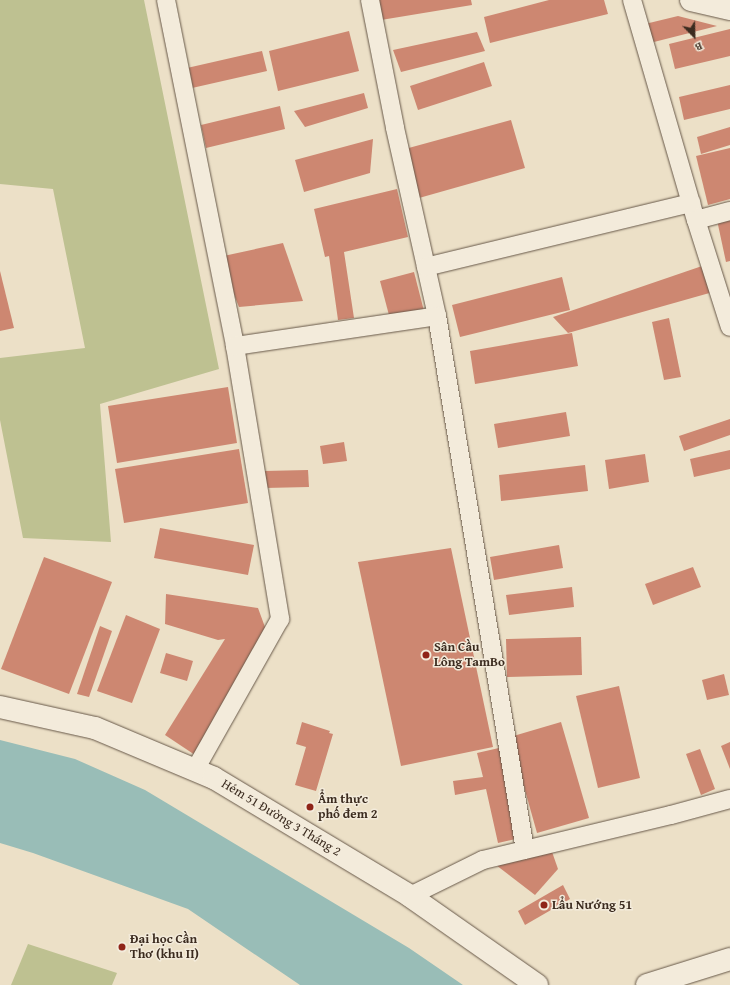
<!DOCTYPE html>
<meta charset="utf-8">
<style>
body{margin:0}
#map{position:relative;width:730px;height:985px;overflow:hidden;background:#ece0c7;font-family:"Gentium Book Plus",serif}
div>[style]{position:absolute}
.green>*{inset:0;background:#bec191}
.water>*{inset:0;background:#99bdb7}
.building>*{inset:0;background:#cd8771}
.roads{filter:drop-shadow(0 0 1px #675849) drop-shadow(0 0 1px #675849)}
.lane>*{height:18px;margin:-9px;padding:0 9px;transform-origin:9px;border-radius:9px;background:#f3ebdb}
.street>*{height:22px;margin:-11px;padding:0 11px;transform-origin:11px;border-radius:11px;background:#f3ebdb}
.dots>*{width:11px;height:11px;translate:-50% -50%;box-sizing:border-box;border:2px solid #f3ebdb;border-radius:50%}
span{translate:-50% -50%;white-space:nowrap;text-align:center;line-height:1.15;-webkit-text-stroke:3px #f3ebdb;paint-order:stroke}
.poi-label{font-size:13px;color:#3b2b1f;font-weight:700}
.left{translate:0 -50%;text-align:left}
.street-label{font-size:13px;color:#3b2b1f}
.north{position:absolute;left:674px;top:16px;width:40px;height:40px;-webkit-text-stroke:3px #f3ebdb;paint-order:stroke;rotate:157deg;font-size:11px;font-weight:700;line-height:16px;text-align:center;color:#3b2b1f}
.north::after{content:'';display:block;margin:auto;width:14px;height:18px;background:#3b2b1f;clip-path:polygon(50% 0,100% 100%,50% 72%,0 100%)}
</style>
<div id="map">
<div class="green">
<div style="clip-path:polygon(0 0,144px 0,219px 369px,100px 404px,111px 542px,23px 538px,0 420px,0 358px,85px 348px,53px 189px,0 184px)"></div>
<div style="clip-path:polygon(28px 944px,117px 973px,112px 985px,11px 985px)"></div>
</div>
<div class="water">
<div style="clip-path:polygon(0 740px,75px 759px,145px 790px,409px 948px,463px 985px,300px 985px,188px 909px,33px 853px,0 843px)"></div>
</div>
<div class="building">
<div style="clip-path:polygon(378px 0,471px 0,472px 5px,381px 20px)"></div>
<div style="clip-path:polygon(549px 0,604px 0,608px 14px,490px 43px,484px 17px)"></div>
<div style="clip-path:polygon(678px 16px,717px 26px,650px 43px,645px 24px)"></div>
<div style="clip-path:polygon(730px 29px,730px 56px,675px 69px,669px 44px)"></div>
<div style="clip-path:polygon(349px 31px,359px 71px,278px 91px,269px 51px)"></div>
<div style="clip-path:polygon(477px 32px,485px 51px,401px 72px,393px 50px)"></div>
<div style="clip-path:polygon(262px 51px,267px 71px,192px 88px,187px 68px)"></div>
<div style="clip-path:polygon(484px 62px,492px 86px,418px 110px,410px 86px)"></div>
<div style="clip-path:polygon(730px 85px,730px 109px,684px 120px,679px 97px)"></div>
<div style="clip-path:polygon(364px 93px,368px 108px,305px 127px,294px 111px)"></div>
<div style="clip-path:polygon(280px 106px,285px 129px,206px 148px,201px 125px)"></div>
<div style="clip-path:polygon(511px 120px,525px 168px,419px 198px,405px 149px)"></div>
<div style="clip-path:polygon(730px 127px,730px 145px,701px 154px,697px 137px)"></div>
<div style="clip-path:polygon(373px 139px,370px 173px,304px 192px,295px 160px)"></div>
<div style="clip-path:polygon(730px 148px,730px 199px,708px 205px,696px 156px)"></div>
<div style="clip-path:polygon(397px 189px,408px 237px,344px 252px,354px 318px,338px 320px,329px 256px,325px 257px,314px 209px)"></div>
<div style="clip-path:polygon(730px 218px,730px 261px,726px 262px,717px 220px)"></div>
<div style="clip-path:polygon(283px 243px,303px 301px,239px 307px,219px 257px)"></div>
<div style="clip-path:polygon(705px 265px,713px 292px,568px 333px,553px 317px)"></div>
<div style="clip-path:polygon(0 271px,14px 328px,0 331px)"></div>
<div style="clip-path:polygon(414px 272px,424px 311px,390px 319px,380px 281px)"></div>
<div style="clip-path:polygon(562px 277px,570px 310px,460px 337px,452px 305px)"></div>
<div style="clip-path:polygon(669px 318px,681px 377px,664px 380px,652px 322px)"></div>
<div style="clip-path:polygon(572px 333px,578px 366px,475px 384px,470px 351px)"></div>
<div style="clip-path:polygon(228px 387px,237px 443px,117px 463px,108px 406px)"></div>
<div style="clip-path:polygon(566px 412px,570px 436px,498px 448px,494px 424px)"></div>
<div style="clip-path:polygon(730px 419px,730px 435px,684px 451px,679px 436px)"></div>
<div style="clip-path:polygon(344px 442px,347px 461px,323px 464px,320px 446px)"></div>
<div style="clip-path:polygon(239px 449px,248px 503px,124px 523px,115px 469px)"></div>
<div style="clip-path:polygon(730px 450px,730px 469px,694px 477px,690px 459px)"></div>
<div style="clip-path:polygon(645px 454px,649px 482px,609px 489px,605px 460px)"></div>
<div style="clip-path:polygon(585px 465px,588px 491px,501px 501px,499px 475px)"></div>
<div style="clip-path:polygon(308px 470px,309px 487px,265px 488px,264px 471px)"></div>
<div style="clip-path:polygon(160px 528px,254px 545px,248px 575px,154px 558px)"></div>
<div style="clip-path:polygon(559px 545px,563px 568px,494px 580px,490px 557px)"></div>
<div style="clip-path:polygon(451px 548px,493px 747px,401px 766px,358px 562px)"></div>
<div style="clip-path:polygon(44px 557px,112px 582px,69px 694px,1px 669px)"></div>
<div style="clip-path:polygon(693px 567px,701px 587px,653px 605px,645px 584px)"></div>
<div style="clip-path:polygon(572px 587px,574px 607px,509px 615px,506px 595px)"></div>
<div style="clip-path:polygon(166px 594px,258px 608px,269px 638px,195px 755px,165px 735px,225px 639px,218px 640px,165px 624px)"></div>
<div style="clip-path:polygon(126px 615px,160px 629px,132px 703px,97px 691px)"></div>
<div style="clip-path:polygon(100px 626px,112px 631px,89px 697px,77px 694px)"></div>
<div style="clip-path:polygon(581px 637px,582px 675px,507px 677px,506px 639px)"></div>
<div style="clip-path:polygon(166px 653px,193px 661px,187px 681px,160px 673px)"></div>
<div style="clip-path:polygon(724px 674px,729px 695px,707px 700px,702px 680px)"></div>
<div style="clip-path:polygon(619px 686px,640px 778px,598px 788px,576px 696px)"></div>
<div style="clip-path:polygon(302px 722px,330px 731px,329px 733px,333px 734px,316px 791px,295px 785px,306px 747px,296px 744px)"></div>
<div style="clip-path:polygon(561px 722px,589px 818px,537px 833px,510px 737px)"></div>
<div style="clip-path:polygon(730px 742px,730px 769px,721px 746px)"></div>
<div style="clip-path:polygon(499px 748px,520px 838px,498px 843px,486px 789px,455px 795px,453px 781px,483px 777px,477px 753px)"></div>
<div style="clip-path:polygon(700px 749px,715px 789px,701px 795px,686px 754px)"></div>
<div style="clip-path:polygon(551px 849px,558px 869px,535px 895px,496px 865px)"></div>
<div style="clip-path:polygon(563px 885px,570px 899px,525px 925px,518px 911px)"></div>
</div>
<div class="roads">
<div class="lane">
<div style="left:166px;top:0;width:353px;rotate:78.7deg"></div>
<div style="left:235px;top:346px;width:277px;rotate:80.6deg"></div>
<div style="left:280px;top:619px;width:173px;rotate:119.4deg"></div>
<div style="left:370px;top:0;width:130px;rotate:78.9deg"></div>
<div style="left:395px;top:128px;width:193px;rotate:77.4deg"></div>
<div style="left:437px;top:316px;width:541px;rotate:80.64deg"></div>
<div style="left:632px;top:0;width:229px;rotate:73.8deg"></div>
<div style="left:696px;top:220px;width:112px;rotate:72.4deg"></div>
<div style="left:696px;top:220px;width:35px;rotate:-15deg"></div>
<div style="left:426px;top:267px;width:273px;rotate:-13.6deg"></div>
<div style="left:235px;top:346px;width:204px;rotate:-8.4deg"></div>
<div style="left:410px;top:896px;width:81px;rotate:-26.3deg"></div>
<div style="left:483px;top:860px;width:193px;rotate:-13.5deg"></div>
<div style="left:671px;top:815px;width:61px;rotate:-15.2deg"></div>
</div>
<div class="street">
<div style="left:691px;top:0;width:40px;rotate:13deg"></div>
<div style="left:0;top:707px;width:97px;rotate:12.5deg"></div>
<div style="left:95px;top:728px;width:129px;rotate:22.8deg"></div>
<div style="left:214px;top:778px;width:229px;rotate:31deg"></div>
<div style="left:410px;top:896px;width:155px;rotate:35deg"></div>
<div style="left:647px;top:985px;width:87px;rotate:-17.4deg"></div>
</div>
</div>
<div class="dots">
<div style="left:426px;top:655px;background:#8f2418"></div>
<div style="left:310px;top:807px;background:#8f2418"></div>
<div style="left:544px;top:905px;background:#8f2418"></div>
<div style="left:122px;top:947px;background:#8f2418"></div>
</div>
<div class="poi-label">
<span class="left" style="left:434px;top:655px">Sân Cầu<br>Lông TamBo</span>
<span class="left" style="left:318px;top:807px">Ẩm thực<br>phố đem 2</span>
<span class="left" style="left:552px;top:905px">Lẩu Nướng 51</span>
<span class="left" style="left:130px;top:947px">Đại học Cần<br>Thơ (khu II)</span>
</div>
<div class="street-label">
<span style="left:281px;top:818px;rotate:31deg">Hẻm 51 Đường 3 Tháng 2</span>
</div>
<div class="north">B</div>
</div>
